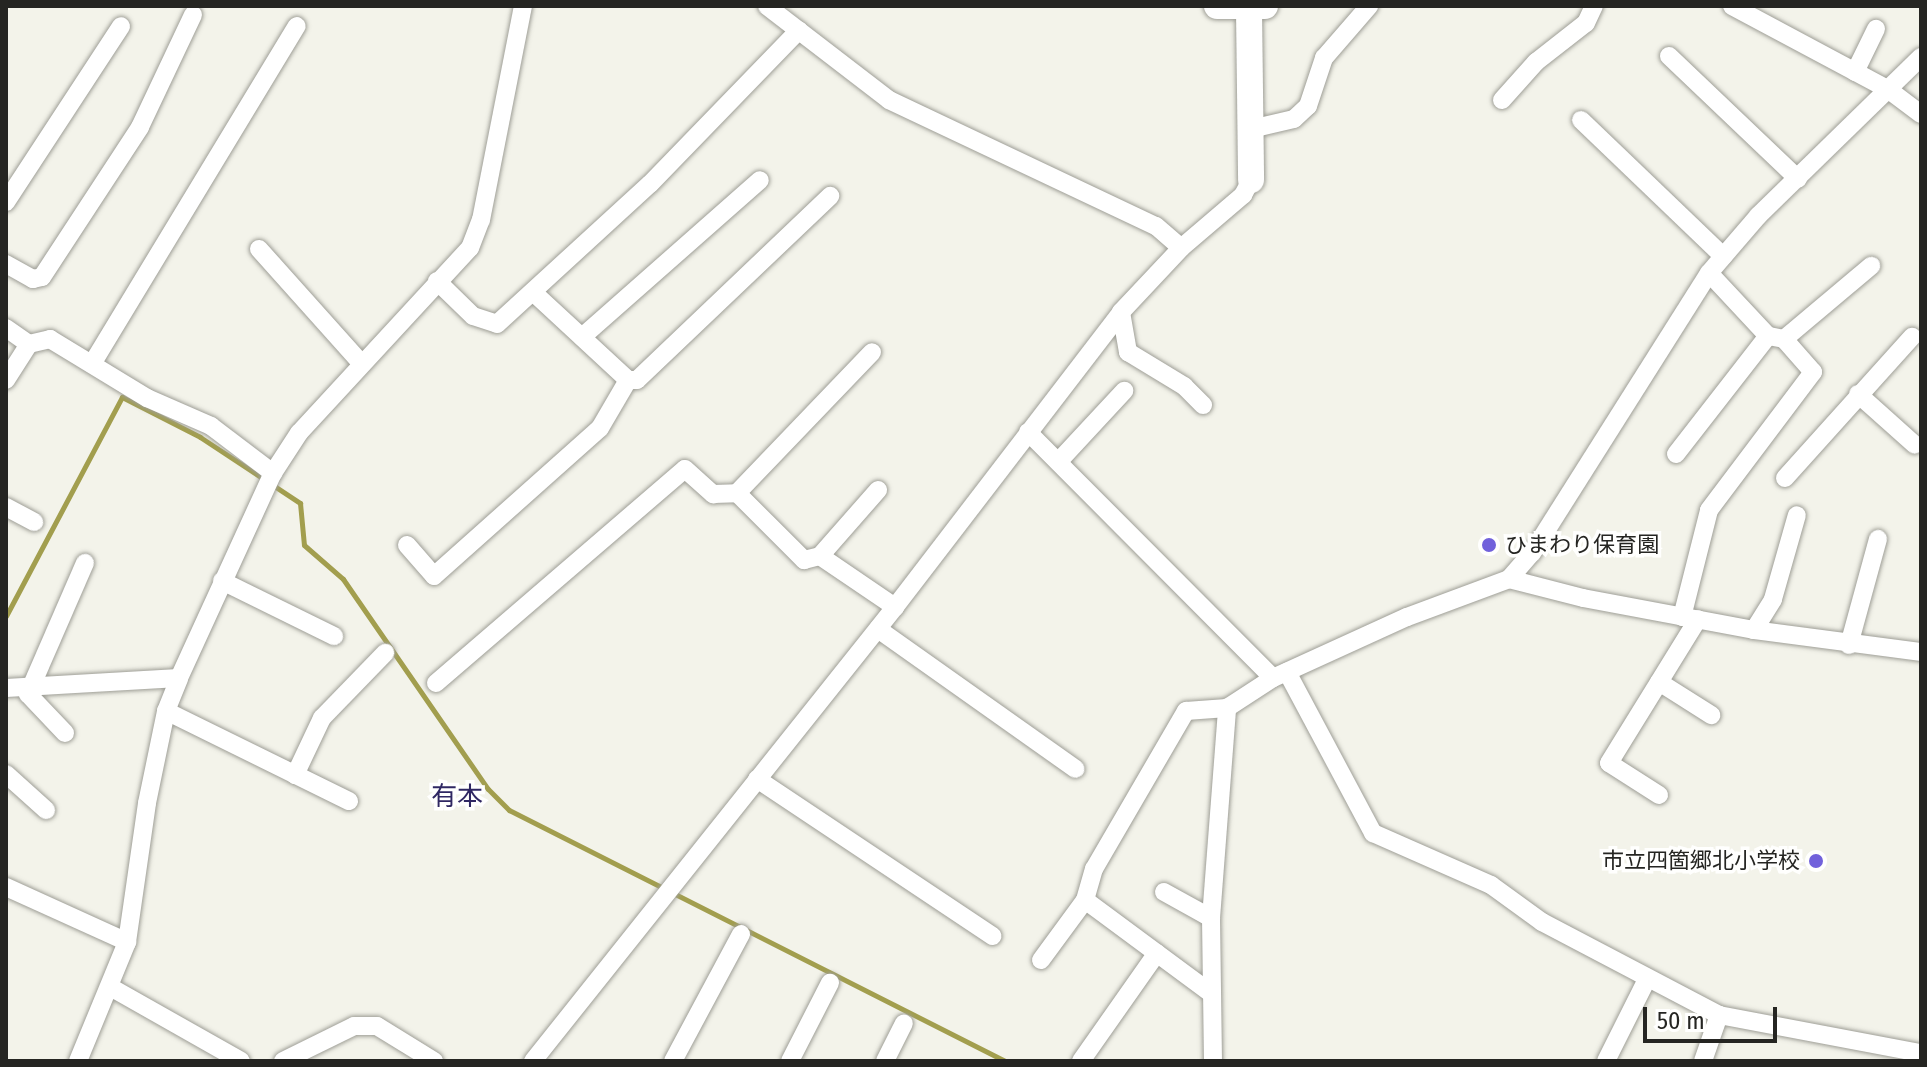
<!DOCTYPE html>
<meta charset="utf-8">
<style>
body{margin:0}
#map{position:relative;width:1927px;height:1067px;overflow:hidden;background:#f3f3ea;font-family:"Fira Sans Condensed","Noto Sans JP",sans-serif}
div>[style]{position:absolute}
.stream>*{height:5px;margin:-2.5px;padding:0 2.5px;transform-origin:2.5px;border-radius:2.5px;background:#a29e4e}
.roads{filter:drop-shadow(0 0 2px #9e9e96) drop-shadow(0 0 2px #9e9e96)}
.street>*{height:18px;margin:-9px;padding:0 9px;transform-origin:9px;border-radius:9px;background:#fff}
.secondary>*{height:26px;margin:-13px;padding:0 13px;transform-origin:13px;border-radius:13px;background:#fff}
.dots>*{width:22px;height:22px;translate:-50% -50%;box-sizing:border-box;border:4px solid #fffffe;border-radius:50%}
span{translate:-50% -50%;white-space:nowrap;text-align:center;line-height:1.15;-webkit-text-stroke:7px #fffffe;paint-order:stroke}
.poi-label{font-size:22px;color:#252522}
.left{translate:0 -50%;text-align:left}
.right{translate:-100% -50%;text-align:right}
.quarter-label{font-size:26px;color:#2f2762}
.frame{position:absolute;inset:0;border:8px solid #252522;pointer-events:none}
.scale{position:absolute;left:1643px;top:1007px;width:134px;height:36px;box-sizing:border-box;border:4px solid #252522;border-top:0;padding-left:10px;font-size:24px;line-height:28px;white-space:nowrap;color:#252522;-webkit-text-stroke:6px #fffffe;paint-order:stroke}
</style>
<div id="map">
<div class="stream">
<div style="left:6px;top:616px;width:248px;rotate:-62.1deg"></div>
<div style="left:122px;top:397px;width:88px;rotate:27.1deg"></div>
<div style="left:200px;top:437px;width:120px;rotate:33.4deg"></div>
<div style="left:300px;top:503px;width:42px;rotate:84.6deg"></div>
<div style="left:304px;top:545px;width:52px;rotate:41.1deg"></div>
<div style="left:343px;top:579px;width:255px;rotate:55.4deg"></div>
<div style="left:488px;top:789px;width:30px;rotate:45deg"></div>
<div style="left:509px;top:810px;width:556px;rotate:26.84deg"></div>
</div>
<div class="roads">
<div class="street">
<div style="left:767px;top:6px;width:154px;rotate:37.6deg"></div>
<div style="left:889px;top:100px;width:295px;rotate:25.3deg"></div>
<div style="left:1156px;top:226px;width:33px;rotate:41deg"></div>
<div style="left:1732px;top:6px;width:178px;rotate:28.1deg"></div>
<div style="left:1889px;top:90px;width:40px;rotate:37deg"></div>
<div style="left:1669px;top:56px;width:178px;rotate:43.6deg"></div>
<div style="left:1855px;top:72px;width:48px;rotate:-64deg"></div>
<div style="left:1502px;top:100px;width:51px;rotate:-48.2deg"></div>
<div style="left:1536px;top:62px;width:63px;rotate:-38deg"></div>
<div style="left:1586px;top:23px;width:19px;rotate:-65deg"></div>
<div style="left:1581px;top:120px;width:197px;rotate:43.8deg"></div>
<div style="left:1251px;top:129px;width:44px;rotate:-13.1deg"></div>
<div style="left:1294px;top:119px;width:19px;rotate:-43deg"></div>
<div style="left:1308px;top:106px;width:51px;rotate:-71.6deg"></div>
<div style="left:1324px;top:58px;width:69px;rotate:-49.1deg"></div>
<div style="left:6px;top:202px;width:210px;rotate:-56.8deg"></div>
<div style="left:259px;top:249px;width:152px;rotate:48.2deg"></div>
<div style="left:6px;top:264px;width:31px;rotate:29deg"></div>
<div style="left:33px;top:279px;width:9px;rotate:-13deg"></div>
<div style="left:42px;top:277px;width:179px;rotate:-56.8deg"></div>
<div style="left:140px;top:127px;width:124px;rotate:-64.7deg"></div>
<div style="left:437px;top:281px;width:50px;rotate:44.2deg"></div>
<div style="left:473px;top:316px;width:25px;rotate:18deg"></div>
<div style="left:497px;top:324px;width:207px;rotate:-42.5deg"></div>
<div style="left:650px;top:184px;width:214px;rotate:-45.9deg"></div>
<div style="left:534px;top:293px;width:128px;rotate:42.8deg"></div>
<div style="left:628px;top:380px;width:9px"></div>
<div style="left:637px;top:380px;width:267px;rotate:-43.6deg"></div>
<div style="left:1121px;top:312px;width:41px;rotate:80.1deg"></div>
<div style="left:1128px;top:352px;width:66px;rotate:31.3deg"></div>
<div style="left:1184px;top:386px;width:27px;rotate:45deg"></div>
<div style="left:6px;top:328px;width:28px;rotate:35deg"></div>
<div style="left:582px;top:337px;width:237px;rotate:-41.4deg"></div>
<div style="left:1784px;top:339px;width:114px;rotate:-40deg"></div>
<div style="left:92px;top:364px;width:395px;rotate:-58.8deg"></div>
<div style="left:6px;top:380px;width:43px;rotate:-57.4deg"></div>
<div style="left:29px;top:344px;width:22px;rotate:-13deg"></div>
<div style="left:50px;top:339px;width:114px;rotate:31.3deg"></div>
<div style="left:147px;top:398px;width:70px;rotate:23.6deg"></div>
<div style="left:211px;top:426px;width:78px;rotate:37.2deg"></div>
<div style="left:1858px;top:394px;width:76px;rotate:41.8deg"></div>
<div style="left:1028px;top:432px;width:347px;rotate:45.1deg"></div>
<div style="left:1676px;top:454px;width:150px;rotate:-52.1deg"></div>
<div style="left:1059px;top:461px;width:96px;rotate:-47.1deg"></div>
<div style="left:1785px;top:478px;width:190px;rotate:-48deg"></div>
<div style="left:737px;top:493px;width:195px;rotate:-46.2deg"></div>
<div style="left:6px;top:507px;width:32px;rotate:28deg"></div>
<div style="left:407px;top:545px;width:41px;rotate:48.9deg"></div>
<div style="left:434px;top:576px;width:222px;rotate:-41.7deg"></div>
<div style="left:600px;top:428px;width:56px;rotate:-59.7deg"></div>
<div style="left:820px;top:556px;width:88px;rotate:-48.7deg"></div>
<div style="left:1509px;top:579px;width:76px;rotate:14.4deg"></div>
<div style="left:1583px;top:598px;width:174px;rotate:10.6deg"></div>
<div style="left:1754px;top:630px;width:168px;rotate:7.5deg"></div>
<div style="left:222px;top:581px;width:125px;rotate:26.2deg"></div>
<div style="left:1682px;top:617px;width:110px;rotate:-75.8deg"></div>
<div style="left:1709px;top:510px;width:173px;rotate:-53deg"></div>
<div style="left:1813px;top:372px;width:44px;rotate:-131.3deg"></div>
<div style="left:1784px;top:339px;width:16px;rotate:-169deg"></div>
<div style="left:1768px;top:336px;width:86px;rotate:-133.1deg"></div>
<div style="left:878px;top:629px;width:242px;rotate:35.3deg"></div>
<div style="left:1754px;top:630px;width:36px;rotate:-58deg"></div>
<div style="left:1773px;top:599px;width:87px;rotate:-74.1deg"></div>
<div style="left:1849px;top:645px;width:110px;rotate:-74.7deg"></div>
<div style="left:1287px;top:672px;width:183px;rotate:61.9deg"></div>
<div style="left:1373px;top:833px;width:129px;rotate:23.8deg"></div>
<div style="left:1491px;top:885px;width:63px;rotate:36deg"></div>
<div style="left:1542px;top:922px;width:200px;rotate:27.7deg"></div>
<div style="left:1719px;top:1015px;width:206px;rotate:10.7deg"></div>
<div style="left:1659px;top:682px;width:62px;rotate:32.4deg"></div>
<div style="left:436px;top:683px;width:328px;rotate:-40.7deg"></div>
<div style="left:685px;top:469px;width:38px;rotate:42deg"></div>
<div style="left:713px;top:494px;width:24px;rotate:-2deg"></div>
<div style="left:737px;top:493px;width:95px;rotate:45deg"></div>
<div style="left:804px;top:560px;width:16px;rotate:-14deg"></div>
<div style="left:820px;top:556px;width:91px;rotate:34.2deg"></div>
<div style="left:6px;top:688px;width:173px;rotate:-3.3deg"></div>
<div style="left:166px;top:711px;width:204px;rotate:26.2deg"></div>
<div style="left:65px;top:733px;width:54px;rotate:-133.5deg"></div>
<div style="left:28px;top:694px;width:143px;rotate:-66.5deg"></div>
<div style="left:6px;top:774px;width:54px;rotate:42deg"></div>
<div style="left:295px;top:775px;width:63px;rotate:-64.7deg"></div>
<div style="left:322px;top:718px;width:91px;rotate:-45.9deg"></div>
<div style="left:757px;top:779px;width:283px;rotate:33.7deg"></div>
<div style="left:1659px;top:795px;width:59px;rotate:-147.4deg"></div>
<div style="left:1609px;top:763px;width:169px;rotate:-58.3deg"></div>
<div style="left:6px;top:887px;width:133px;rotate:24.4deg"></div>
<div style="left:1164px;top:892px;width:54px;rotate:29deg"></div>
<div style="left:1085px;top:900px;width:32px;rotate:-74deg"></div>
<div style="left:1094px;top:869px;width:183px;rotate:-59.8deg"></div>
<div style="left:1186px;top:711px;width:41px;rotate:-4.2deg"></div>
<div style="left:1041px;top:960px;width:74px;rotate:-53.7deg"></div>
<div style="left:1085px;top:900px;width:158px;rotate:36.5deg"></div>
<div style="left:112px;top:988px;width:148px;rotate:29.5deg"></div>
<div style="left:78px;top:1061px;width:129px;rotate:-67.6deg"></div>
<div style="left:127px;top:942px;width:140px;rotate:-81.8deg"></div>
<div style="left:147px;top:803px;width:94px;rotate:-78.3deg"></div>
<div style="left:166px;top:711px;width:35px;rotate:-68deg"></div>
<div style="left:179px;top:678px;width:226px;rotate:-65.4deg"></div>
<div style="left:273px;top:473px;width:48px;rotate:-57deg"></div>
<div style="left:299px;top:433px;width:252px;rotate:-47.3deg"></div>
<div style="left:470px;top:248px;width:30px;rotate:-69deg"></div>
<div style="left:481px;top:220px;width:218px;rotate:-78.9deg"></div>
<div style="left:283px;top:1061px;width:79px;rotate:-26.2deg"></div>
<div style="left:354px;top:1026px;width:23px"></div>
<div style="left:377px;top:1026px;width:67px;rotate:31.6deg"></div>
<div style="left:533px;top:1061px;width:581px;rotate:-51.43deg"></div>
<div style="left:895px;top:607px;width:372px;rotate:-52.5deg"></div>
<div style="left:1121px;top:312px;width:88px;rotate:-46.8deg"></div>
<div style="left:1181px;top:248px;width:82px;rotate:-40.5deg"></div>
<div style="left:1243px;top:195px;width:17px;rotate:-62deg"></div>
<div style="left:673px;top:1061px;width:144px;rotate:-61.8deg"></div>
<div style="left:790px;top:1061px;width:88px;rotate:-62.9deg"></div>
<div style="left:885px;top:1061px;width:42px;rotate:-63.4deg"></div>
<div style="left:1081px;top:1061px;width:132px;rotate:-54.9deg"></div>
<div style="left:1213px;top:1061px;width:143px;rotate:-90.8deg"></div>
<div style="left:1211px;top:918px;width:211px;rotate:-85.6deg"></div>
<div style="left:1227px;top:708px;width:55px;rotate:-33.1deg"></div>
<div style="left:1273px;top:678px;width:147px;rotate:-24.5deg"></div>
<div style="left:1407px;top:617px;width:109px;rotate:-20.4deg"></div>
<div style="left:1509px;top:579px;width:35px;rotate:-49deg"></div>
<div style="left:1532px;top:553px;width:331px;rotate:-57.7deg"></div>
<div style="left:1709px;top:273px;width:75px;rotate:-49.3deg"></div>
<div style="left:1758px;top:216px;width:228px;rotate:-44.3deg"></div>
<div style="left:1606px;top:1061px;width:92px;rotate:-63.4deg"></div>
<div style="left:1703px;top:1061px;width:49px;rotate:-70.8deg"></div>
</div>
<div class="secondary">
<div style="left:1217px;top:6px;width:48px"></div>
<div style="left:1249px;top:9px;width:171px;rotate:89.3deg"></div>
</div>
</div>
<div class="dots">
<div style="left:1489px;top:545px;background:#7161db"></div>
<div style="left:1816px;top:861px;background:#7161db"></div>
</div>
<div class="poi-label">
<span class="left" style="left:1505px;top:545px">ひまわり保育園</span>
<span class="right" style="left:1800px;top:861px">市立四箇郷北小学校</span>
</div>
<div class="quarter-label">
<span style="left:457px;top:797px">有本</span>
</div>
<div class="frame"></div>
<div class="scale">50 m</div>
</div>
